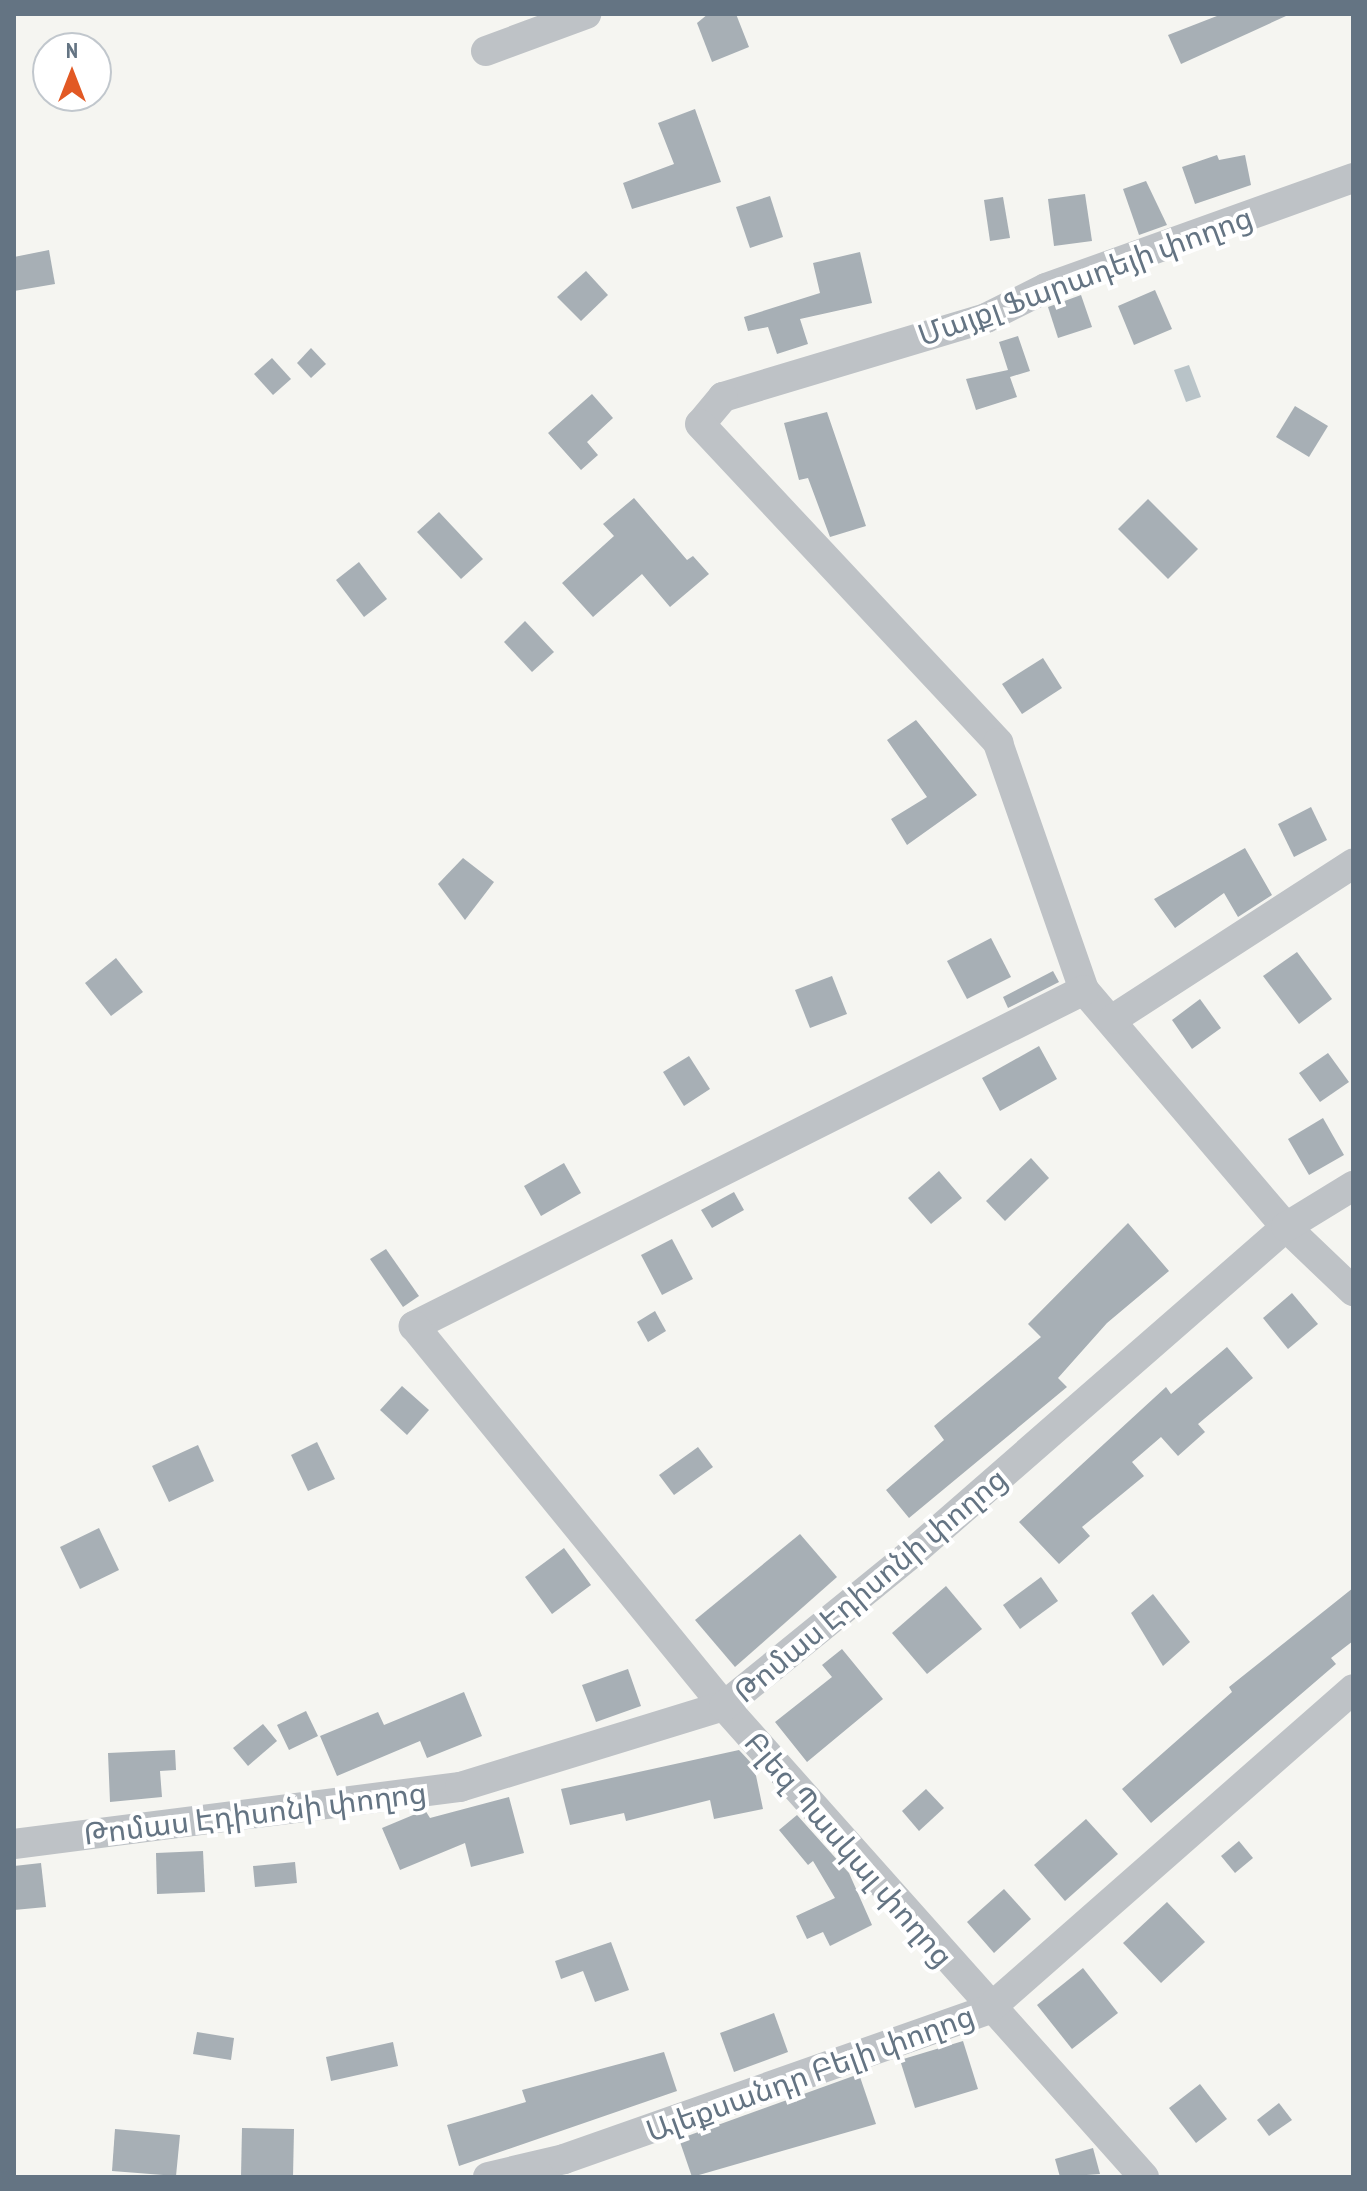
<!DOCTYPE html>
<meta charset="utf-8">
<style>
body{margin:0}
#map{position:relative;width:1367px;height:2191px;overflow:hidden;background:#f5f5f1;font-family:"PT Sans Narrow","Noto Sans Armenian",sans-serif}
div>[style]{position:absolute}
.water>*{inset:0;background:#b8c3c8}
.building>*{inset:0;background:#a7afb5}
.minor>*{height:30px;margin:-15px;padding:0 15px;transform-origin:15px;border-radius:15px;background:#bec2c6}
span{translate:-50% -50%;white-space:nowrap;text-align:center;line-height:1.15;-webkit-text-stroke:8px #fff;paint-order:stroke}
.street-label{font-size:30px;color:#647483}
.frame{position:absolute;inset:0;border:16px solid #647483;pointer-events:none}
.north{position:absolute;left:32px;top:32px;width:80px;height:80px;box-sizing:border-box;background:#fff;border:2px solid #c1c7cd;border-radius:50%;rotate:0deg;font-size:22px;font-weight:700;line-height:32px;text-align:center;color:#647483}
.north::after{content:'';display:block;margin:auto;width:28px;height:36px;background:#e25924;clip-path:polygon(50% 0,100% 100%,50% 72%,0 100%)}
</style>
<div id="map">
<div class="water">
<div style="clip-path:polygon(1189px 365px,1201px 397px,1186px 402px,1174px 370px)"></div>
</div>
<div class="building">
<div style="clip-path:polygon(708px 14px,736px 14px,749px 47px,712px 62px,697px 23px)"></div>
<div style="clip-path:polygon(1222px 14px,1286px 16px,1181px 64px,1168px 35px)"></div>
<div style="clip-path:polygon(695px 109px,721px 182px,632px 209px,623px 183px,674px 164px,658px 123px)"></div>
<div style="clip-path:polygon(1217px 155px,1219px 160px,1245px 155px,1251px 185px,1195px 204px,1182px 167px)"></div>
<div style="clip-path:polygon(1146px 181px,1167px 225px,1139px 235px,1123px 189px)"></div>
<div style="clip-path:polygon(1085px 194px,1092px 241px,1054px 246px,1048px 199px)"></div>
<div style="clip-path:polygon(770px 196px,783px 237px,750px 248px,736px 207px)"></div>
<div style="clip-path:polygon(1003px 197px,1010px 238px,990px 241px,984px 200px)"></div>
<div style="clip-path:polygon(49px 250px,55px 284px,14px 291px,14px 257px)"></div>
<div style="clip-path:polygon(860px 252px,872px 303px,800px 319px,808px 344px,777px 354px,768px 327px,748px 331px,744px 317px,820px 293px,813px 263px)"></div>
<div style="clip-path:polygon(586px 271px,608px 295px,581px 321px,557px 297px)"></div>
<div style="clip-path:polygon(1155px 290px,1172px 329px,1134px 345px,1118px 306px)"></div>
<div style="clip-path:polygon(1081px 295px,1092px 327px,1058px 338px,1048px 307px)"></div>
<div style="clip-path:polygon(1018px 336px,1030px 371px,1010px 377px,1017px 397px,976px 410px,966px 379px,1008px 370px,999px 342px)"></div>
<div style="clip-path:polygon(311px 348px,326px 364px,311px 378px,297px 363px)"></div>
<div style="clip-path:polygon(272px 358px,291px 379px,273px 395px,254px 374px)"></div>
<div style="clip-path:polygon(592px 394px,613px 418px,587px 442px,598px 455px,581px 470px,548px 433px)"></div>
<div style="clip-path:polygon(1295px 406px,1328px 426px,1309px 457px,1276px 437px)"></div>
<div style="clip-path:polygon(827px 412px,866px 526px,830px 537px,808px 478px,799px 480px,784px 423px)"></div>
<div style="clip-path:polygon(634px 498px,687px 560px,693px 556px,709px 574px,670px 607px,642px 574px,593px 617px,562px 583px,614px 536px,603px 524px)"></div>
<div style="clip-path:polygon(1148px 499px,1198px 549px,1168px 579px,1118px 529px)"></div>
<div style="clip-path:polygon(439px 512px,483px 559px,461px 579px,417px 532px)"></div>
<div style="clip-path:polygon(359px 562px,387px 599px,364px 617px,336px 580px)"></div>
<div style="clip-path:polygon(525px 621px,554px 652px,532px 672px,504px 642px)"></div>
<div style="clip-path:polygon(1043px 658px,1062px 688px,1022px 714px,1002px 684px)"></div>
<div style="clip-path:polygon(916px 720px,977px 795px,907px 845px,891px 819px,927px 797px,887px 740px)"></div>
<div style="clip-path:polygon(1311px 807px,1327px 840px,1294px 857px,1278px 824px)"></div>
<div style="clip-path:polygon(1245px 848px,1272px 895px,1238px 917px,1224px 893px,1175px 928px,1154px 899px)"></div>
<div style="clip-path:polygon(463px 858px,494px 882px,465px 920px,438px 884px)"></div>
<div style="clip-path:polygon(991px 938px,1011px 977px,967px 999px,947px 961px)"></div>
<div style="clip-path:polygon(1297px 952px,1332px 999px,1299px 1024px,1263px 976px)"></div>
<div style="clip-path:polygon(116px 958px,143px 992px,111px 1016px,85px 983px)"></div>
<div style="clip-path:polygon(1053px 971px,1059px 982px,1008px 1008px,1003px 997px)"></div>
<div style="clip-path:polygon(832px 976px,847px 1014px,810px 1028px,795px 990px)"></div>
<div style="clip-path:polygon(1200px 999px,1221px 1028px,1192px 1049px,1172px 1020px)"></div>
<div style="clip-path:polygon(1039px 1046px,1057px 1079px,1000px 1111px,982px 1078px)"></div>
<div style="clip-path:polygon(1328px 1053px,1349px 1082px,1320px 1102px,1299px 1073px)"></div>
<div style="clip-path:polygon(689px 1056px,710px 1089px,684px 1106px,663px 1072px)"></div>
<div style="clip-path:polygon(1323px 1118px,1344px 1155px,1309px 1175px,1288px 1139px)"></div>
<div style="clip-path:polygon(1031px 1158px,1049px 1178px,1005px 1221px,986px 1201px)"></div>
<div style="clip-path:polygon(564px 1163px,581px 1193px,541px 1216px,524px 1186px)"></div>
<div style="clip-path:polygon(939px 1171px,962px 1198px,931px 1224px,908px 1198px)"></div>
<div style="clip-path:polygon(734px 1192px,744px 1210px,712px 1228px,701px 1210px)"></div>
<div style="clip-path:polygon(1128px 1223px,1169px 1271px,1107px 1323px,1058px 1378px,1067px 1387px,909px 1518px,886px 1490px,944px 1440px,934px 1426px,1041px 1337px,1028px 1324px)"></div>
<div style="clip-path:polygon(672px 1239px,693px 1279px,662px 1295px,641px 1255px)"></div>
<div style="clip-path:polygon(386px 1249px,419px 1296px,403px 1307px,370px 1259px)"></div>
<div style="clip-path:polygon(1292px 1293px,1318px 1324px,1288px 1349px,1263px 1318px)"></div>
<div style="clip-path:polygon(655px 1311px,666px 1331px,648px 1342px,637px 1322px)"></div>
<div style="clip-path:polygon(1227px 1347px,1253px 1378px,1198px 1424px,1205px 1432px,1178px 1456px,1161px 1437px,1132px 1462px,1144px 1476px,1082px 1527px,1090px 1536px,1059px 1564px,1019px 1522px,1166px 1387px,1171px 1394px)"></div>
<div style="clip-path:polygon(402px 1386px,429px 1410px,407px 1435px,380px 1410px)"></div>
<div style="clip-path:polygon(317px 1442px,335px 1479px,308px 1491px,291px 1455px)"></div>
<div style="clip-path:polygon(198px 1445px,214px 1481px,169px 1502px,152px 1466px)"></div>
<div style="clip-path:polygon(698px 1447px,713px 1467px,674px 1495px,659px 1475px)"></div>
<div style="clip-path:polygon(99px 1528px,119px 1570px,80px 1589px,60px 1547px)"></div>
<div style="clip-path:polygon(800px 1534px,837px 1577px,735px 1667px,695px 1620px)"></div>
<div style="clip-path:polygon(564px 1548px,591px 1585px,552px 1614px,525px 1577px)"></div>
<div style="clip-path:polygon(1041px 1577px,1058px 1601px,1020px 1629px,1003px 1605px)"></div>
<div style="clip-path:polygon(946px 1586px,982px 1629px,927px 1674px,892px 1633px)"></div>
<div style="clip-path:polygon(1353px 1588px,1353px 1641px,1331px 1658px,1336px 1664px,1151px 1823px,1122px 1789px,1232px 1692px,1229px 1687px)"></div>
<div style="clip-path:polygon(1153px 1594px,1190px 1642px,1163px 1666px,1131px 1613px)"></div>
<div style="clip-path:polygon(842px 1649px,883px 1699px,807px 1762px,775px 1722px,832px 1677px,822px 1665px)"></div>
<div style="clip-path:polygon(628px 1669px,641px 1706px,596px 1722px,582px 1685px)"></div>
<div style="clip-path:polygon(464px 1692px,482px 1736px,427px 1758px,420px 1741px,337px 1776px,320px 1736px,378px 1712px,384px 1725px)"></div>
<div style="clip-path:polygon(306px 1711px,318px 1736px,289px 1750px,277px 1725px)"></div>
<div style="clip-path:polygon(263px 1724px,277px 1741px,248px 1766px,233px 1748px)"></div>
<div style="clip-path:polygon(175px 1750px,176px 1770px,160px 1771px,162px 1797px,110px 1802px,108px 1753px)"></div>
<div style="clip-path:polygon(739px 1750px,754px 1766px,763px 1809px,714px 1819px,710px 1800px,626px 1821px,624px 1813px,570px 1825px,561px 1789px)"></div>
<div style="clip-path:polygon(926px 1789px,944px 1808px,919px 1831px,902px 1811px)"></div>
<div style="clip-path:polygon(509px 1797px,524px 1853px,471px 1867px,465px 1843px,400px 1870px,382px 1828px,425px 1810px,430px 1818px)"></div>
<div style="clip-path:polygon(797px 1815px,849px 1873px,872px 1925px,830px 1946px,823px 1932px,807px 1939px,796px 1916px,835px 1898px,813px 1861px,808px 1865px,779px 1830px)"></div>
<div style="clip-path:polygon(1086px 1819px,1118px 1854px,1065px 1901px,1034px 1865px)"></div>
<div style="clip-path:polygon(1239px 1841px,1253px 1858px,1235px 1873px,1221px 1856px)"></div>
<div style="clip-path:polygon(203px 1851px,205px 1892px,157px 1894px,156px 1853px)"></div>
<div style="clip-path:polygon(295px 1862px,297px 1883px,255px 1887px,253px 1866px)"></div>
<div style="clip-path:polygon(41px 1863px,46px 1907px,14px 1910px,14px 1866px)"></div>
<div style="clip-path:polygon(1004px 1889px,1031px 1919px,994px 1953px,967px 1922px)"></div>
<div style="clip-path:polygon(1167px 1902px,1205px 1942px,1161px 1983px,1123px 1943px)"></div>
<div style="clip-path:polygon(611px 1942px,629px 1990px,595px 2002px,583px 1971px,561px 1979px,555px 1961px)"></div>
<div style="clip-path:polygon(1083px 1968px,1118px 2013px,1072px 2049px,1037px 2005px)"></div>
<div style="clip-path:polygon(774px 2013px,788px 2052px,734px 2072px,720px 2033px)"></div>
<div style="clip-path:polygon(197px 2032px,234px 2038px,231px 2060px,193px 2054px)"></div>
<div style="clip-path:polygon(963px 2041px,978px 2089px,915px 2108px,900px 2060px)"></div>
<div style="clip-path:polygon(393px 2042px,398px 2066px,331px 2081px,326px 2057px)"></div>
<div style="clip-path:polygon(664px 2052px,677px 2091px,459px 2166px,447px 2125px,526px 2102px,522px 2090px)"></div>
<div style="clip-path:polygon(859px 2074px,876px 2124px,692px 2177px,679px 2139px)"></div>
<div style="clip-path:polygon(1200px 2084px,1227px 2119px,1196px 2143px,1169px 2108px)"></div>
<div style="clip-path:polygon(1279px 2103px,1292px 2120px,1269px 2136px,1257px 2120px)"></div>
<div style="clip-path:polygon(242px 2128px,294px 2129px,293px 2177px,241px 2177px)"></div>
<div style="clip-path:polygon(115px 2129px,180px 2135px,176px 2176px,112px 2171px)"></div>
<div style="clip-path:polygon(1093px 2148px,1100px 2174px,1060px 2177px,1055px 2159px)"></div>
</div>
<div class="minor">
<div style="left:486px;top:51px;width:107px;rotate:-20.3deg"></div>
<div style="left:1353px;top:178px;width:326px;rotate:160.3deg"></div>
<div style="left:1046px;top:288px;width:67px;rotate:153.4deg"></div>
<div style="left:986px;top:318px;width:275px;rotate:163.3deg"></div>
<div style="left:723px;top:397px;width:35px;rotate:130deg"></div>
<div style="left:700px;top:424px;width:437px;rotate:46.9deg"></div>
<div style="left:998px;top:743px;width:262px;rotate:70.8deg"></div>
<div style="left:1084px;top:990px;width:311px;rotate:49.6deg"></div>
<div style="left:1286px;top:1227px;width:93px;rotate:43.7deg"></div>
<div style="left:1084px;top:990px;width:750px;rotate:153.37deg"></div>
<div style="left:414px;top:1326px;width:490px;rotate:50.8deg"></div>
<div style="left:724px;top:1706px;width:631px;rotate:48.28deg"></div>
<div style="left:1113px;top:1019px;width:286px;rotate:-32.9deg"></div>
<div style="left:14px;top:1844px;width:450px;rotate:-7.3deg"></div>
<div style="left:460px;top:1787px;width:276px;rotate:-17.1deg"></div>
<div style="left:724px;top:1706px;width:240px;rotate:-39.1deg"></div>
<div style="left:910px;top:1555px;width:499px;rotate:-41.1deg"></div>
<div style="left:1286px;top:1227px;width:79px;rotate:-31.5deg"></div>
<div style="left:488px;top:2177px;width:78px;rotate:-13.3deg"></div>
<div style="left:564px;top:2159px;width:449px;rotate:-19.4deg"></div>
<div style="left:988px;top:2010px;width:486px;rotate:-41.3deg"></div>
</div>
<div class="street-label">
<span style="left:1085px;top:276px;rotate:-20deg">Մայքլ Ֆարադեյի փողոց</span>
<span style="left:870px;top:1585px;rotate:-40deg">Թոմաս Էդիսոնի փողոց</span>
<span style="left:255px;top:1813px;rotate:-7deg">Թոմաս Էդիսոնի փողոց</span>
<span style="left:849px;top:1849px;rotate:49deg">Բլեզ Պասկալ փողոց</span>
<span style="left:810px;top:2073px;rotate:-20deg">Ալեքսանդր Բելի փողոց</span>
</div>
<div class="frame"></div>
<div class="north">N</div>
</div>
